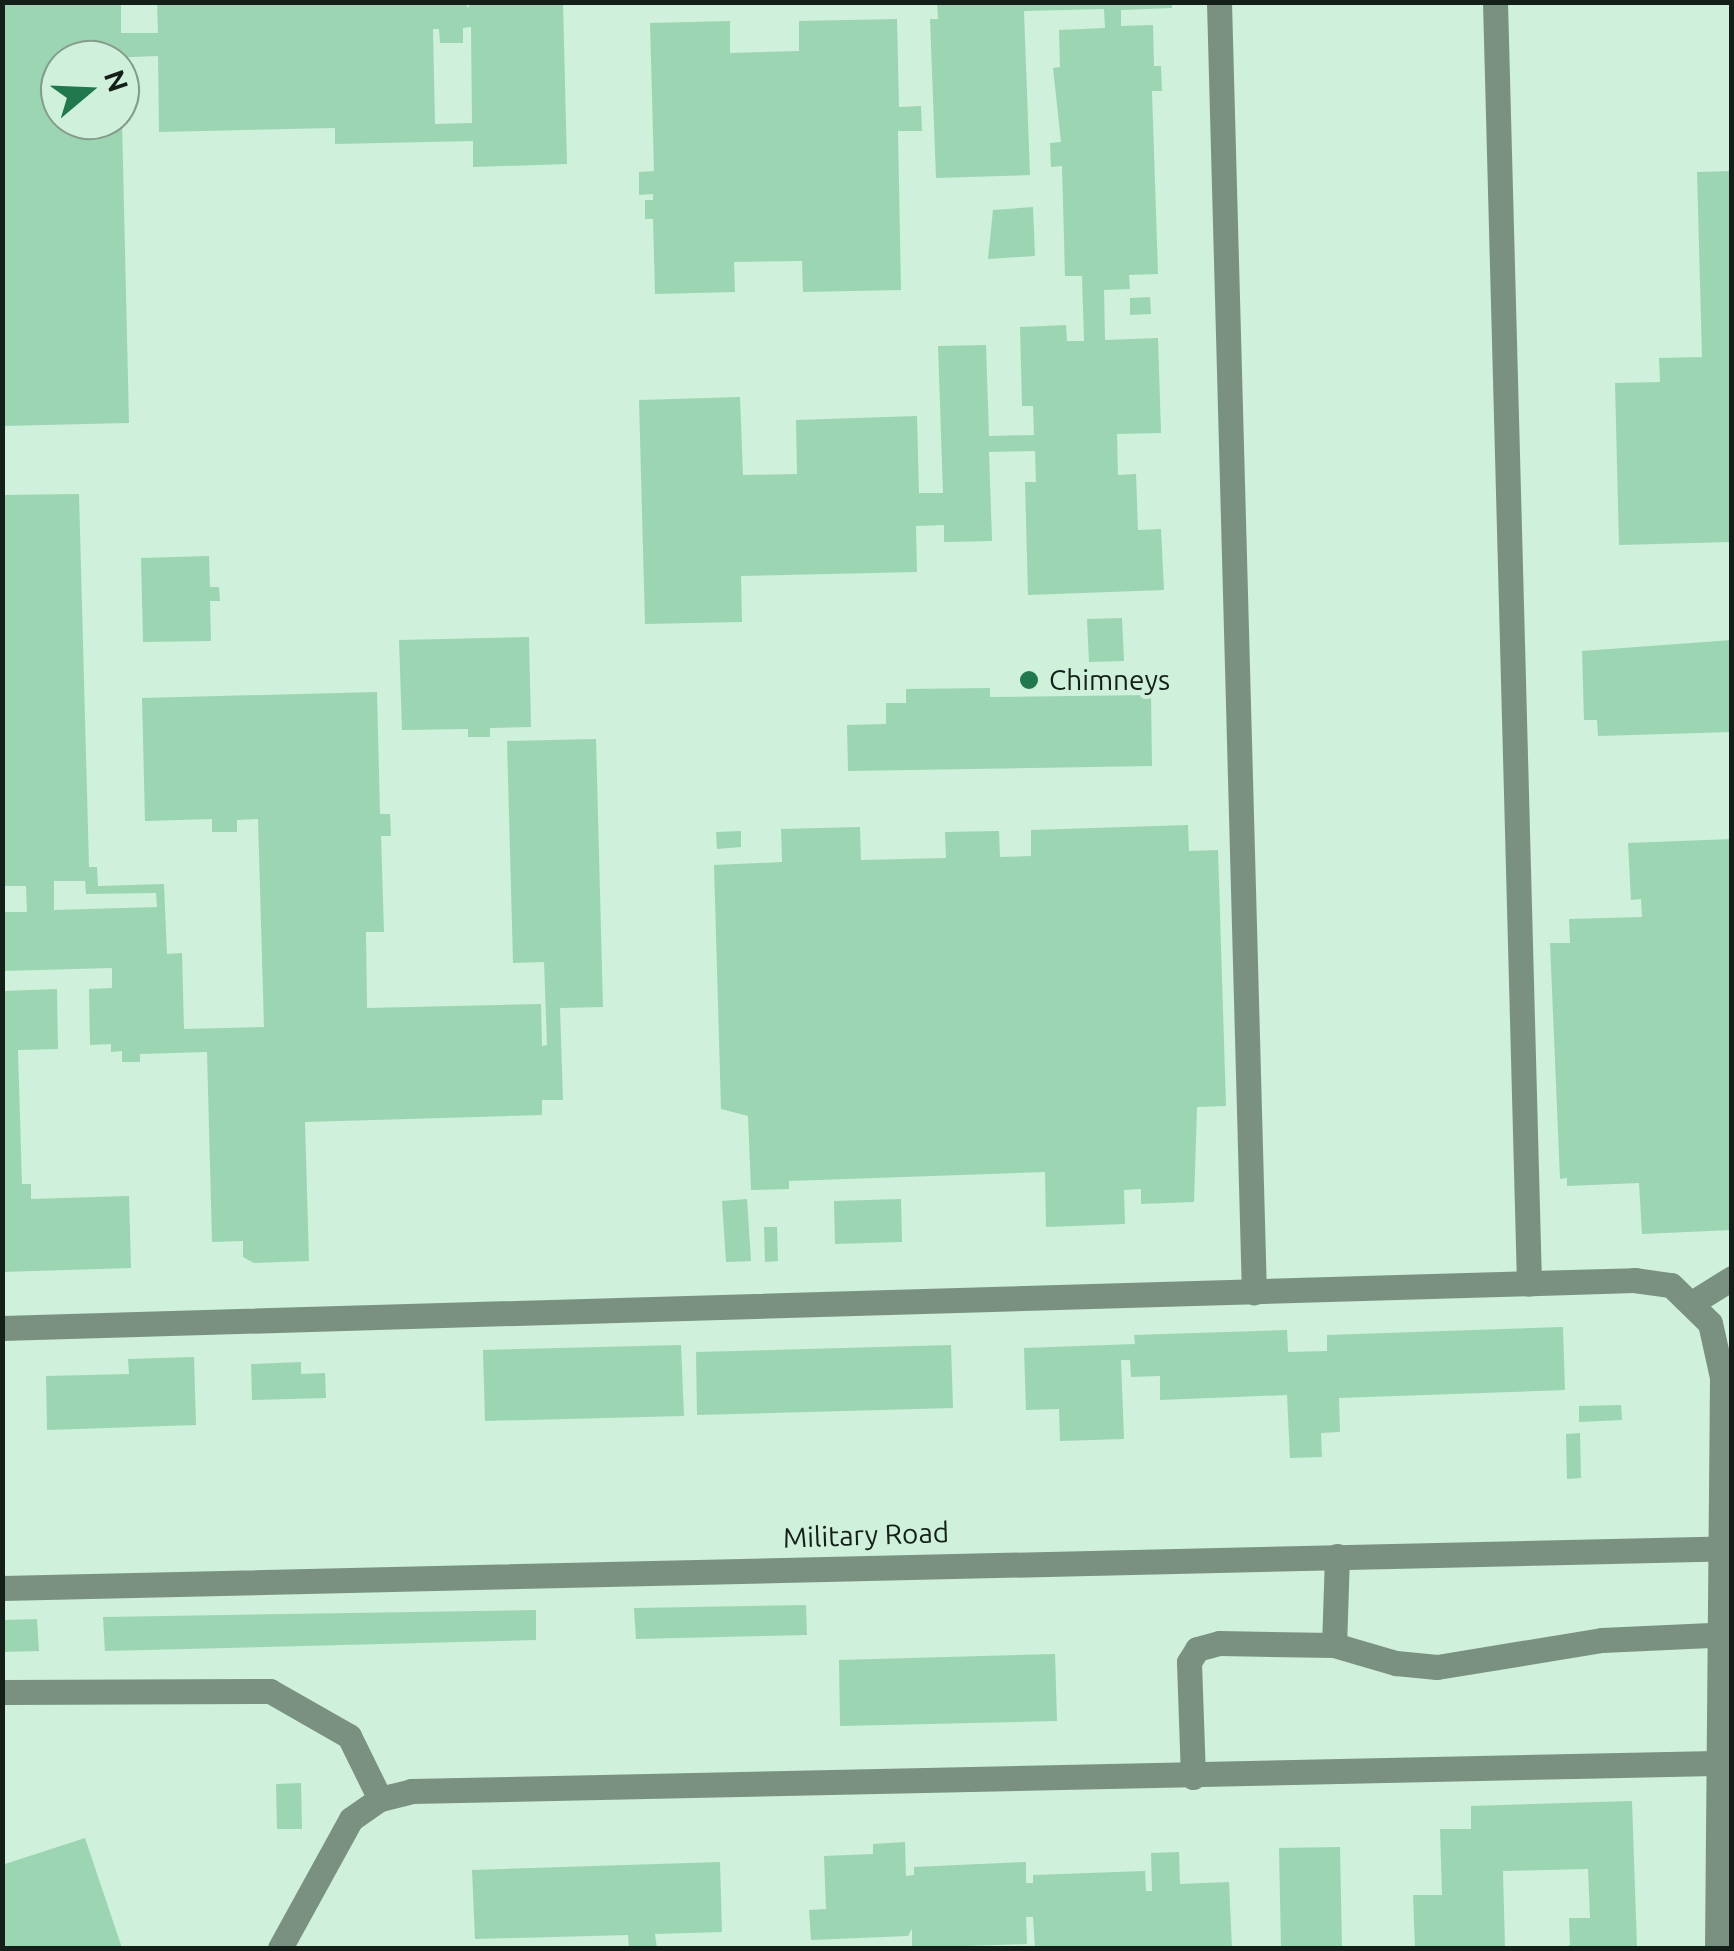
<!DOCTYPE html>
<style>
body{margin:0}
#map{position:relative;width:1734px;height:1951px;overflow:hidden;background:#cff0da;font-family:Ubuntu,sans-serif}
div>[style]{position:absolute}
.building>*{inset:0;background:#9cd5b2}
.minor>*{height:25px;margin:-12.5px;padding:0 12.5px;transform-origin:12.5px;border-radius:12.5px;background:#7a9182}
.dots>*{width:28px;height:28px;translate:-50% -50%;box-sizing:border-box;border:5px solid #cff0da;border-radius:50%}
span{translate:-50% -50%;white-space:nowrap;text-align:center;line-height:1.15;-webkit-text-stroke:8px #cff0da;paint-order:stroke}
.poi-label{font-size:28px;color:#131f18}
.left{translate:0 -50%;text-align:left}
.street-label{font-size:28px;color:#131f18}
.frame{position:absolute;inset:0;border:5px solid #131f18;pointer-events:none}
.north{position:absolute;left:40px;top:40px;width:100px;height:100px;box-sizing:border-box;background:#cff0da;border:2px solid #849c8c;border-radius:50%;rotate:71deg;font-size:28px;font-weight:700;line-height:40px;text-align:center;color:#131f18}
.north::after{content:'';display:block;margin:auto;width:35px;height:45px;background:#20784c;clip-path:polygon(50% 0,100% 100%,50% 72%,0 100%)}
</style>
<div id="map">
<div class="building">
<div style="clip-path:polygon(evenodd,2px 2px,121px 2px,121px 33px,158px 33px,157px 2px,463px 2px,469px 8px,469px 2px,563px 2px,567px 164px,473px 167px,473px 141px,335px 144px,335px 128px,159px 132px,158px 56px,60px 60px,60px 120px,122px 120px,129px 423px,2px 426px,2px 2px,471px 27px,472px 123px,435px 124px,433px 29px,439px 29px,440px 43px,463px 43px,463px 28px,471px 27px)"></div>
<div style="clip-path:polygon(937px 2px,1172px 2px,1172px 8px,1121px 10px,1121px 26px,1153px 25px,1154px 66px,1161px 66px,1162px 91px,1152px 91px,1158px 274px,1129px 275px,1130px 289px,1104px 290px,1105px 340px,1158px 338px,1161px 433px,1117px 434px,1118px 475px,1136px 474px,1138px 530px,1161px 529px,1164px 590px,1028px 595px,1025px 482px,1036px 482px,1035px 451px,989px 452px,992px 541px,944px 542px,944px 525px,916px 526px,917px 572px,741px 576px,742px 622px,645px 624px,639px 400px,740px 397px,743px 475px,797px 474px,796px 420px,917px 416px,919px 493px,943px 493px,938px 346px,986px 345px,989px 436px,1034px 435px,1033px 406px,1022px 406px,1020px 327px,1066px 325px,1067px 341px,1084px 341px,1082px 276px,1065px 276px,1062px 166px,1051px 167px,1050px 143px,1061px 142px,1053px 68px,1060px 67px,1059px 30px,1105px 28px,1104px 9px,1024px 11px,1030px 175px,936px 178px,930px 19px,938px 19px)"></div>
<div style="clip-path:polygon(897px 19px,899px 107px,921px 106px,922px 131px,898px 131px,901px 290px,803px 292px,802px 261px,734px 262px,735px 292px,655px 294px,653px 219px,645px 219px,645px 200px,653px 200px,653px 194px,639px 195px,639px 172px,654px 171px,650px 23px,730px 21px,730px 53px,799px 51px,799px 21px)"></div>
<div style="clip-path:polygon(1732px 171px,1732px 542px,1619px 545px,1615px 383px,1660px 382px,1659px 358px,1702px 357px,1697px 172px)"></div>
<div style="clip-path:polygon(1033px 207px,1035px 256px,988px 259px,993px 210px)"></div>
<div style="clip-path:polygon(1150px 297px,1151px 314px,1130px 315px,1130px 298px)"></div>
<div style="clip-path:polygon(evenodd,79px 494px,89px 867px,97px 867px,98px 886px,164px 884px,167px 954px,182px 953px,184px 1029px,264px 1027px,258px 819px,237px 820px,237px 832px,212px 832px,212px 819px,145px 821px,142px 698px,377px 692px,380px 814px,390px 814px,391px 836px,381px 836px,384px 932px,366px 932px,367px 1008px,541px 1004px,542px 1046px,547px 1045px,544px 962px,513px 963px,507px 741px,596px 739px,603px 1007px,560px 1008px,563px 1100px,542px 1100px,542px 1115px,305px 1122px,309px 1261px,254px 1263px,243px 1257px,243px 1241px,212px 1242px,207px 1052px,140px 1054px,140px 1062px,122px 1062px,122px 1051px,111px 1052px,111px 1044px,90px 1045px,89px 989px,112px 988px,112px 968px,2px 971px,2px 912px,27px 912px,26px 886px,2px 886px,2px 495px,79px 494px,54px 881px,85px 881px,86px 894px,156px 893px,157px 907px,54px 910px,54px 881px)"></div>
<div style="clip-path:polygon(209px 556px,210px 587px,219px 587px,220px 601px,210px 601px,211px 641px,143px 642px,141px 558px)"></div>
<div style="clip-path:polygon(1122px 618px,1124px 661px,1089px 662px,1087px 619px)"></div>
<div style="clip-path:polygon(529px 637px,531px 727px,490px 728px,490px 737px,468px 737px,468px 729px,402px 730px,399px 640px)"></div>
<div style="clip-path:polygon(1732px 640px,1732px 732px,1598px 736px,1597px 720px,1584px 720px,1582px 651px)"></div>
<div style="clip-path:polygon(990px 688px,990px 697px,1151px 695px,1152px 766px,848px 771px,847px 725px,886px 724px,886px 703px,906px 703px,906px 689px)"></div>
<div style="clip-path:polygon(1188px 825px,1189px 851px,1218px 850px,1226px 1106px,1197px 1107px,1194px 1202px,1141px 1204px,1141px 1189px,1124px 1190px,1125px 1224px,1046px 1227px,1045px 1172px,789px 1181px,789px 1189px,751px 1190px,748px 1116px,721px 1109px,714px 865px,782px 862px,781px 829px,860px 827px,861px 860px,946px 858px,945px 832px,999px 831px,1000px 857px,1031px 856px,1031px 830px)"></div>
<div style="clip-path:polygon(741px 831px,741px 847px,717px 849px,716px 832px)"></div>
<div style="clip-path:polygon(1732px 839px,1732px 1230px,1642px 1234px,1639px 1183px,1567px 1186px,1567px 1178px,1560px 1179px,1550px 943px,1570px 943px,1569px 919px,1642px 917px,1641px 899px,1631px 900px,1628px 843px)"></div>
<div style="clip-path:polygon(57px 989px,58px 1049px,18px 1050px,22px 1184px,31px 1184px,31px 1199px,129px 1196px,131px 1268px,2px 1272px,2px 991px)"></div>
<div style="clip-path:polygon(747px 1199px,751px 1261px,726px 1262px,722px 1201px)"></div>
<div style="clip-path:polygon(901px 1199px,902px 1242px,835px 1244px,834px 1201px)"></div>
<div style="clip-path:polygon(764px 1227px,777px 1227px,778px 1261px,765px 1262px)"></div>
<div style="clip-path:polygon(1563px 1327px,1565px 1390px,1339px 1398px,1340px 1432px,1321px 1433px,1322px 1457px,1290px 1458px,1287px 1395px,1160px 1400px,1160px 1376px,1131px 1377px,1130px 1360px,1121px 1360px,1124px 1439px,1060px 1441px,1059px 1409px,1026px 1410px,1024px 1348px,1135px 1344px,1134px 1335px,1287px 1330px,1288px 1352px,1327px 1351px,1327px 1335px)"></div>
<div style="clip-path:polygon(681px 1345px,684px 1416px,485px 1421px,483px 1350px)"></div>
<div style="clip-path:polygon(951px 1345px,953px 1408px,697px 1415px,696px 1352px)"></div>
<div style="clip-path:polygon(194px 1357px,196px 1425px,47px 1430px,46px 1376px,129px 1374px,128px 1359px)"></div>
<div style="clip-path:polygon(301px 1362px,301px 1374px,325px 1373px,326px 1398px,252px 1400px,251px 1364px)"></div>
<div style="clip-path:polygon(1621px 1405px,1622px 1420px,1579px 1422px,1579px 1406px)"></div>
<div style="clip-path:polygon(1580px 1433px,1581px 1478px,1567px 1479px,1566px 1434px)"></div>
<div style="clip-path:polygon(806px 1605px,807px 1635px,636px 1639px,634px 1608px)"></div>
<div style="clip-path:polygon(536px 1610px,536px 1640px,105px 1651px,103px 1617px)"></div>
<div style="clip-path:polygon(37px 1619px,39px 1651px,2px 1652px,2px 1620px)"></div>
<div style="clip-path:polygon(1055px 1654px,1057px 1721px,840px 1726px,839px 1660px)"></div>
<div style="clip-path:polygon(301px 1783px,302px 1829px,277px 1829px,276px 1784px)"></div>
<div style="clip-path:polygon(1632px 1801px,1637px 1948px,1562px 1948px,1570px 1945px,1569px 1918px,1590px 1918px,1588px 1869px,1503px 1871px,1505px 1948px,1415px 1948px,1413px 1895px,1442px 1895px,1440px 1829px,1471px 1829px,1471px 1806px)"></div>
<div style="clip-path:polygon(85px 1838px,122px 1948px,2px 1948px,2px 1865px)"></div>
<div style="clip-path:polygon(905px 1842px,906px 1876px,914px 1875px,914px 1867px,1026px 1862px,1026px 1883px,1033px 1883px,1033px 1875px,1145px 1871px,1146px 1891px,1152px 1891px,1151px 1853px,1179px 1852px,1180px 1884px,1229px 1882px,1232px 1948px,1035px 1948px,1033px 1917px,1026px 1917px,1027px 1944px,912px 1948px,912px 1929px,908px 1936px,811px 1940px,809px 1910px,826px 1909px,824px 1856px,873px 1854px,873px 1844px)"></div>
<div style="clip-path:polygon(1340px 1847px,1342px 1948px,1281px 1948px,1279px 1848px)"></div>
<div style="clip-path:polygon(720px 1862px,722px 1932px,655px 1934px,657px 1948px,629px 1948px,628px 1935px,475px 1939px,472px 1870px)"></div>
</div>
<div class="minor">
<div style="left:1219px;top:2px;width:1291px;rotate:88.45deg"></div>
<div style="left:1495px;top:2px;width:1282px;rotate:88.48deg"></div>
<div style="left:1695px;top:1301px;width:44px;rotate:-31.9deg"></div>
<div style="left:2px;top:1328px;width:1633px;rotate:-1.68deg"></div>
<div style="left:1634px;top:1280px;width:37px;rotate:8deg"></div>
<div style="left:1671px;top:1285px;width:54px;rotate:44.3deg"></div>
<div style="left:1710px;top:1323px;width:55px;rotate:77.5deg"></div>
<div style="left:1722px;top:1377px;width:571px;rotate:90.5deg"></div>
<div style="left:1337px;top:1556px;width:89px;rotate:91.9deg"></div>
<div style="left:1334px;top:1645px;width:65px;rotate:16.2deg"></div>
<div style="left:1396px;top:1663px;width:41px;rotate:5.6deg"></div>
<div style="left:1437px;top:1667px;width:167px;rotate:-9.3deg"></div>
<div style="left:1602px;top:1640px;width:130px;rotate:-2.6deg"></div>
<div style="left:2px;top:1588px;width:1730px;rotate:-1.32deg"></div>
<div style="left:2px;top:1692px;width:268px;rotate:-0.2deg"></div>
<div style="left:270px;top:1691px;width:91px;rotate:29.7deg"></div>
<div style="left:349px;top:1736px;width:70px;rotate:63.8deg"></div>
<div style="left:1193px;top:1777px;width:115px;rotate:-92deg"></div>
<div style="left:1189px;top:1662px;width:15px;rotate:-58deg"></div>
<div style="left:1197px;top:1649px;width:23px;rotate:-15deg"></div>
<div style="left:1219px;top:1643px;width:115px;rotate:1deg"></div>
<div style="left:280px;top:1948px;width:147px;rotate:-61.2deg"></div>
<div style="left:351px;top:1819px;width:35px;rotate:-35deg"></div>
<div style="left:380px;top:1799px;width:32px;rotate:-14deg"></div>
<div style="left:411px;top:1791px;width:1305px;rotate:-1.23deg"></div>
</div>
<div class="dots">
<div style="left:1029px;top:680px;background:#20784c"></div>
</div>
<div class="poi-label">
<span class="left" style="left:1049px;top:680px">Chimneys</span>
</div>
<div class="street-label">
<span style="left:866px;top:1535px;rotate:-2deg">Military Road</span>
</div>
<div class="frame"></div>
<div class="north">N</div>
</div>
